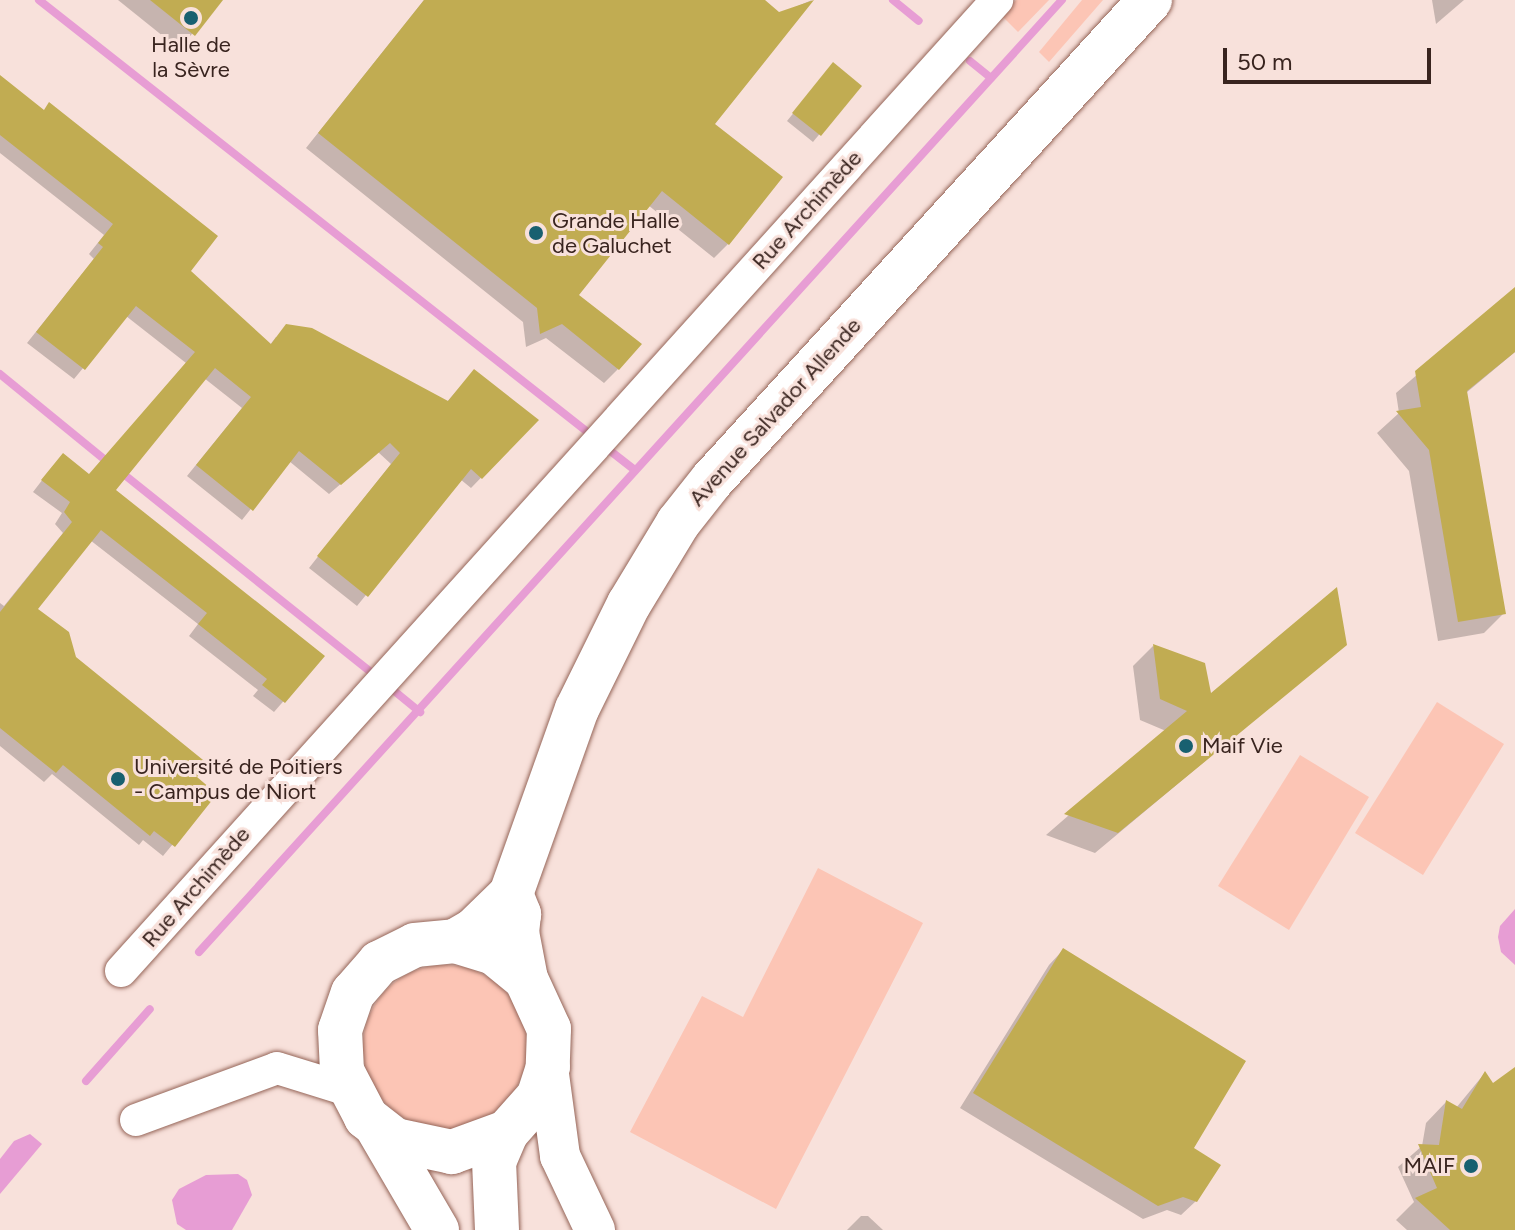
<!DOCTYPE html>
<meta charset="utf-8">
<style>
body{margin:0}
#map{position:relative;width:1515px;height:1230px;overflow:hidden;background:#f8e1db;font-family:Figtree,sans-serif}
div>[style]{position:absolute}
.green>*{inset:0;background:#fcc5b5}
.round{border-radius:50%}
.water>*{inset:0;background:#e79dd4}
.shadow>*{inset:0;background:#0003}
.stream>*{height:8px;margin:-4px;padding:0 4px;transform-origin:4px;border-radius:4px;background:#e79dd4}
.building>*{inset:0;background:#c1ac52}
.roads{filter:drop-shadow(0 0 2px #956558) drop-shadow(0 0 2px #956558)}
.minor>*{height:32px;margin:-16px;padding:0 16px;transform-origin:16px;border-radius:16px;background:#fff}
.tertiary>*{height:40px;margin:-20px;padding:0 20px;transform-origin:20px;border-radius:20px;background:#fff}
.primary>*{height:44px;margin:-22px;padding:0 22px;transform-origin:22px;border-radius:22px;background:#fff}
.dots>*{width:22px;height:22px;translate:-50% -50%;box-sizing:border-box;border:4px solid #f8e1db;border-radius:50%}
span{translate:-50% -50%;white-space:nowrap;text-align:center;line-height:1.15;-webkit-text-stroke:6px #f8e1db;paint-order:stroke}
.poi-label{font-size:22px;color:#39241f}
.left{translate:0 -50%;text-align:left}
.right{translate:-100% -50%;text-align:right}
.street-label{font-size:22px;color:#39241f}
.scale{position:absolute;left:1223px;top:48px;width:208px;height:36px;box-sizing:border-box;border:4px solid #39241f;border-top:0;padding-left:10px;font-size:24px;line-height:28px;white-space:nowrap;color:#39241f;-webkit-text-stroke:6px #f8e1db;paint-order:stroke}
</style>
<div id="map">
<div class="green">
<div style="clip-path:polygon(1016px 0,1049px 0,1018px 32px,1002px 16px)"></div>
<div style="clip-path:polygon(1082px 0,1103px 0,1049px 62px,1039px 52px)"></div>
<div style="clip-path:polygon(1437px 702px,1504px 744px,1423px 875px,1355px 833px)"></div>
<div style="clip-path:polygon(1300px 755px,1369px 797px,1289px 930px,1218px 886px)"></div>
<div style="clip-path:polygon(818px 868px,923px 923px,776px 1209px,630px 1132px,702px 996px,743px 1017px)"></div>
<div class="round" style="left:363px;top:965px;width:164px;height:164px"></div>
</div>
<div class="water">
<div style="clip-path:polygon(1515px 909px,1515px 965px,1501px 952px,1498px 937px,1500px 926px)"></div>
<div style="clip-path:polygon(30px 1134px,42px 1144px,0 1194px,0 1159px,14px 1141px)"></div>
<div style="clip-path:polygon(238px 1174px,247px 1180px,252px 1195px,232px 1230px,186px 1230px,177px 1224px,172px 1200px,179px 1189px,206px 1175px)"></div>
</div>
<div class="shadow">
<div style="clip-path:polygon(118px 0,221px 0,179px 49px)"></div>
<div style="clip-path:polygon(424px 0,761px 0,779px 14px,812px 0,713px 124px,728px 244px,714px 258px,648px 205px,576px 295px,618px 369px,604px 383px,546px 338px,526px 347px,523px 322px,306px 148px)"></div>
<div style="clip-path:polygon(1432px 0,1464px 0,1436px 24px)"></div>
<div style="clip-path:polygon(825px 74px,859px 86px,813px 142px,787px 121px)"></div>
<div style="clip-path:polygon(0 77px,189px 271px,270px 345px,276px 337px,446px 403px,474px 371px,536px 421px,471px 488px,460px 479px,357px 606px,309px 568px,391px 464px,378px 452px,329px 494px,289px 461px,242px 520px,187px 476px,242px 408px,204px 378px,113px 491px,323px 656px,274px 712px,253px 696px,258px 690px,189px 636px,198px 624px,90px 540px,35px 609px,74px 659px,214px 794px,163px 856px,143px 840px,139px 845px,52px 774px,44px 782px,0 746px,0 603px,4px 606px,63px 533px,55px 524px,62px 513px,33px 492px,53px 466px,89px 476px,186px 363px,126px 316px,74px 379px,27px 343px,94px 259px,89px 254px,104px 235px,0 153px)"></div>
<div style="clip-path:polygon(1515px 290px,1515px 352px,1466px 393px,1504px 613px,1484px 633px,1438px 641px,1409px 471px,1377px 433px,1399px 413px,1396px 393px)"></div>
<div style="clip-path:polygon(1345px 644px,1095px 853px,1046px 835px,1166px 731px,1140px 720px,1133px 666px,1153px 646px,1209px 697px)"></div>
<div style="clip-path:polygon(1063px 950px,1192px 1149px,1196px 1201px,1181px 1215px,1167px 1210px,1143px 1219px,960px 1108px,1049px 965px)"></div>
<div style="clip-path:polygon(1515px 1069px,1515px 1230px,1407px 1230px,1396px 1220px,1414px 1202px,1398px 1167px,1422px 1146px,1426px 1123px,1446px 1102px,1456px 1108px,1484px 1074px,1493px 1085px)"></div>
<div style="clip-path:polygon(861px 1216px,868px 1216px,883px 1230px,847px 1230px)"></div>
</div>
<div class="stream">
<div style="left:39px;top:0;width:706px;rotate:38.22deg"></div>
<div style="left:893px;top:0;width:33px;rotate:39deg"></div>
<div style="left:970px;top:61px;width:27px;rotate:39deg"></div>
<div style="left:0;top:374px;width:142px;rotate:39.3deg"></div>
<div style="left:604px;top:446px;width:39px;rotate:38deg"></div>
<div style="left:121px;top:472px;width:327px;rotate:38.7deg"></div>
<div style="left:387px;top:685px;width:43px;rotate:39.3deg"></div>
<div style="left:199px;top:952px;width:1285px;rotate:-47.81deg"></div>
<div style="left:86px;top:1081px;width:96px;rotate:-48.4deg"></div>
</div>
<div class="building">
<div style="clip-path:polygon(150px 0,223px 0,195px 36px)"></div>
<div style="clip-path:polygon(424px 0,765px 0,779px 12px,814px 0,715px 124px,783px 177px,729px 245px,662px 191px,579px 295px,642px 344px,619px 370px,562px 324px,540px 334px,537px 308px,318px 133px)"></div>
<div style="clip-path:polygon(833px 62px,862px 86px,821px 136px,792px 113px)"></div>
<div style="clip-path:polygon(0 75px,44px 110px,49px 102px,218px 236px,191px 271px,271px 344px,286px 324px,312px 328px,448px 401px,474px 369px,539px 420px,482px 479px,471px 469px,368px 597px,317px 556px,400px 453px,390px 443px,341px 485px,299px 451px,253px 511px,196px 465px,251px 397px,215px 368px,116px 490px,325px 656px,285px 703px,262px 685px,267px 679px,198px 624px,207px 613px,101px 530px,38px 609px,69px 632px,76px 657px,208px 764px,197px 777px,217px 794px,175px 847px,154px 831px,150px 836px,63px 765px,56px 773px,0 728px,0 612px,72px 522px,64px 512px,70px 502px,41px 480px,63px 453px,89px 474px,195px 352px,136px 306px,85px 370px,36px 332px,103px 247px,98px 243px,113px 224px,0 135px)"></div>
<div style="clip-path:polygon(1515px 287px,1515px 352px,1467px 391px,1506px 614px,1458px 622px,1429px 450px,1396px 411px,1421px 407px,1415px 371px)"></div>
<div style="clip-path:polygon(1337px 587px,1347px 645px,1118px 833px,1064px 814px,1187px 711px,1160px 699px,1153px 644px,1205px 663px,1211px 693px)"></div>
<div style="clip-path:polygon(1063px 948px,1246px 1061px,1194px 1148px,1221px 1165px,1197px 1202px,1183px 1197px,1158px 1206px,973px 1093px)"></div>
<div style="clip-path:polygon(1515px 1067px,1515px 1230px,1450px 1230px,1415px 1198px,1437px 1188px,1418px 1144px,1439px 1145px,1446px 1100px,1462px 1109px,1485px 1071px,1493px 1083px)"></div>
</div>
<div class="roads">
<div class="minor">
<div style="left:121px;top:971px;width:1308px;rotate:-47.94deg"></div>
<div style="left:136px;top:1120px;width:150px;rotate:-20.2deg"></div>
<div style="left:277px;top:1068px;width:74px;rotate:17.2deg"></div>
</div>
<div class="tertiary">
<div style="left:548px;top:1067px;width:90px;rotate:82.3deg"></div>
<div style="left:560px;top:1156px;width:82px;rotate:64.7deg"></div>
</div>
<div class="primary">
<div style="left:511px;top:894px;width:22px;rotate:68deg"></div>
<div style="left:519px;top:914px;width:18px;rotate:96deg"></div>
<div style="left:517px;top:932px;width:48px;rotate:79.2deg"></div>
<div style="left:526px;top:979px;width:55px;rotate:65.3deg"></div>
<div style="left:549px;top:1029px;width:38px;rotate:92deg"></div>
<div style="left:548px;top:1067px;width:32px;rotate:108deg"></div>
<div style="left:538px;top:1097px;width:47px;rotate:131.5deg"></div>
<div style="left:507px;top:1132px;width:59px;rotate:160deg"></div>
<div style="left:452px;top:1152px;width:58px;rotate:-168.1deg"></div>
<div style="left:395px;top:1140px;width:37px;rotate:-142deg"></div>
<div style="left:366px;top:1117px;width:52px;rotate:-117.6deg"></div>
<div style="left:342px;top:1071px;width:41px;rotate:-92.8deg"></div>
<div style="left:340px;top:1030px;width:39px;rotate:-71deg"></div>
<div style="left:353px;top:993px;width:40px;rotate:-49deg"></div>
<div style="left:379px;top:963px;width:40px;rotate:-26.6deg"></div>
<div style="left:415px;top:945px;width:40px;rotate:-5.7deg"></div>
<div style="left:455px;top:941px;width:41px;rotate:17.1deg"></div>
<div style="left:494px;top:953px;width:41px;rotate:39.1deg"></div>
<div style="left:455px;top:941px;width:22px;rotate:-30deg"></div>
<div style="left:474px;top:930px;width:52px;rotate:-44.2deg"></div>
<div style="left:511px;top:894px;width:196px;rotate:-70.4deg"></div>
<div style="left:577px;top:709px;width:117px;rotate:-63.7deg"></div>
<div style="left:629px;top:604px;width:95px;rotate:-58.8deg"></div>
<div style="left:678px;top:523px;width:55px;rotate:-51.7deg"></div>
<div style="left:712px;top:480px;width:650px;rotate:-47.62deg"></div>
<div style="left:378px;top:1129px;width:117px;rotate:59.7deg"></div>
<div style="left:497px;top:1230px;width:68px;rotate:-92.5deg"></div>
<div style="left:494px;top:1162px;width:33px;rotate:-67deg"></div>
</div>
</div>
<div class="dots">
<div style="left:191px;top:18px;background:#186070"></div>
<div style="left:536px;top:233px;background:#186070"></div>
<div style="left:1186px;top:746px;background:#186070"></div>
<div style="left:118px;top:779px;background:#186070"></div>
<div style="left:1471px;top:1166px;background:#186070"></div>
</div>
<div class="poi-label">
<span style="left:191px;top:57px">Halle de<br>la Sèvre</span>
<span class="left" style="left:552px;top:233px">Grande Halle<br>de Galuchet</span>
<span class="left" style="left:1202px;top:746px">Maif Vie</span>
<span class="left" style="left:134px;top:779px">Université de Poitiers<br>- Campus de Niort</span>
<span class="right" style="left:1455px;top:1166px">MAIF</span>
</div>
<div class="street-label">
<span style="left:807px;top:210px;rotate:-48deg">Rue Archimède</span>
<span style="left:775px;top:412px;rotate:-48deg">Avenue Salvador Allende</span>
<span style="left:196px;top:887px;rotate:-49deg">Rue Archimède</span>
</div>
<div class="scale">50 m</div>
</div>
